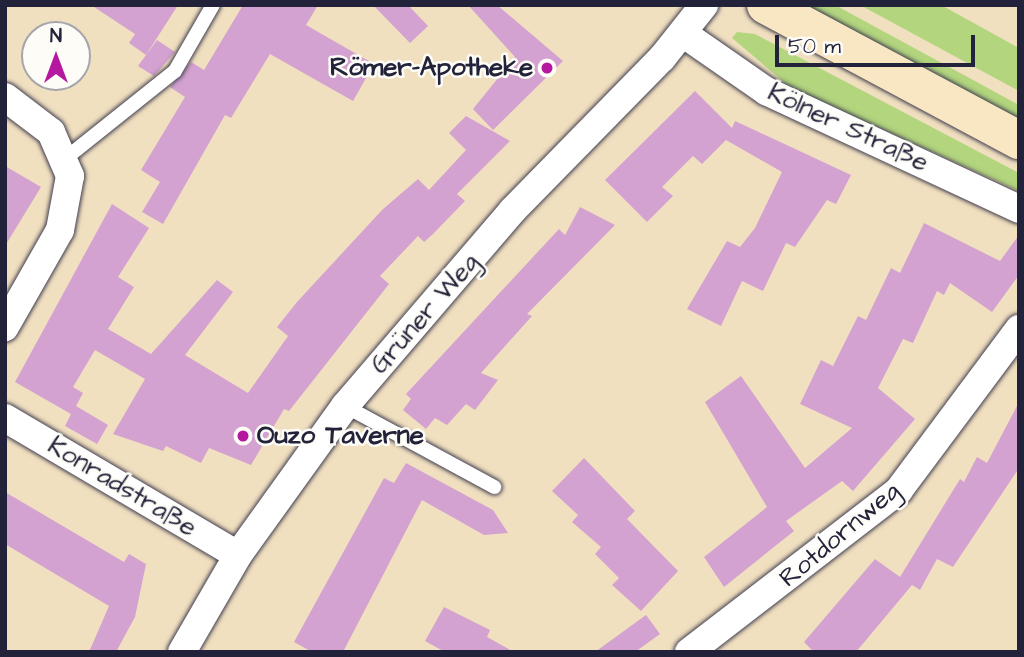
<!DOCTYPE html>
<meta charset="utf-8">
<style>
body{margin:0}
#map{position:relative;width:1024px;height:657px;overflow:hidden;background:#f1e0c0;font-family:"Architects Daughter",sans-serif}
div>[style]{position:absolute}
.green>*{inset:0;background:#b2d57e}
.building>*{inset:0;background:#d3a2d0}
.roads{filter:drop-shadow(0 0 2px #413e4f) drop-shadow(0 0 2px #413e4f)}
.lane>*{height:14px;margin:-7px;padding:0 7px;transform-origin:7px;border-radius:7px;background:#fff}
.street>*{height:28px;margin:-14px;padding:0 14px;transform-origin:14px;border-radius:14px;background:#fff}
.secondary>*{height:38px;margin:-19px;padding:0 19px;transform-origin:19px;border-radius:19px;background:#f9e7c3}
.dots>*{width:19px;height:19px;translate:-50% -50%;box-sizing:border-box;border:4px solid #fdfcf7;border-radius:50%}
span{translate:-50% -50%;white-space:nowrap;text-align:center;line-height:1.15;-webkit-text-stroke:5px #fdfcf7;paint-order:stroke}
.poi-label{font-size:26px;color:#22223b;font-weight:700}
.right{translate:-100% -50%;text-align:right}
.left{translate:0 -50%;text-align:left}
.street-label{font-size:26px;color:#22223b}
.frame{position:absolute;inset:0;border:7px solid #22223b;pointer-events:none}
.north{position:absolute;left:21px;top:21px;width:70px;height:70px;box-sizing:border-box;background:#fdfcf7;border:2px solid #a5a5ac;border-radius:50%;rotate:0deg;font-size:19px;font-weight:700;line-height:28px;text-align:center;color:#22223b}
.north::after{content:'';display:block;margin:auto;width:24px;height:32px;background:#b5179e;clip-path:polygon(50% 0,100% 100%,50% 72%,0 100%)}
.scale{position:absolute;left:775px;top:35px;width:200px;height:32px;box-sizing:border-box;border:4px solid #22223b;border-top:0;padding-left:9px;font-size:21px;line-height:24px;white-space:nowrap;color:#22223b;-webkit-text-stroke:5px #fdfcf7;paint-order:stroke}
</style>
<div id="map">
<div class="green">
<div style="clip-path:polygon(801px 5px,835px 5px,1019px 105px,1019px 121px)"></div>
<div style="clip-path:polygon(860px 5px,941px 5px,1019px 48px,1019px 91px)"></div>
<div style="clip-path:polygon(737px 32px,755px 34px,1019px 173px,1019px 191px,791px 88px,732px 38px)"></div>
</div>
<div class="building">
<div style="clip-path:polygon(91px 5px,178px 5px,146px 55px,129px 43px,135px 34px)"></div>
<div style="clip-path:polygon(243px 5px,318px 5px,306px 25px,374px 64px,353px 101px,270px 54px,231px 118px,225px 115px,163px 224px,142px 212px,160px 182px,141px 170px,185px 97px,170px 87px,191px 62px,204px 70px)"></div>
<div style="clip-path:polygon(373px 5px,408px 5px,428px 26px,410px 43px)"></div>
<div style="clip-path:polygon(468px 5px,497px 5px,563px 61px,493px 130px,473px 109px,515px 57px)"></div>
<div style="clip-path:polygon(157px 40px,175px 52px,154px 76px,138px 66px)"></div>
<div style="clip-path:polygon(695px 91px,732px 128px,735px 121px,851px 175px,836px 204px,827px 200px,795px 247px,786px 243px,763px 291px,742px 281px,721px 326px,687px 309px,727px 241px,740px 247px,755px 228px,782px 172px,726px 140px,702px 164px,693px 156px,662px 187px,673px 196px,647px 222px,605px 180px)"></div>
<div style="clip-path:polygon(466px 116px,510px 141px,457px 194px,465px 201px,432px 235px,424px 242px,418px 236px,380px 276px,389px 284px,289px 411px,284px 409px,251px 465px,209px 448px,201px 463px,166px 446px,163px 451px,113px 434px,145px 379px,95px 350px,73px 387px,83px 393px,76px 406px,108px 425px,97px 444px,65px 426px,71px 414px,15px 382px,112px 204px,149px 228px,118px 277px,134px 287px,108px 329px,151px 354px,217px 280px,233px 292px,185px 355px,248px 393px,288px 336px,277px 327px,297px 302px,382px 210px,418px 179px,429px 190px,466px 150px,449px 133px)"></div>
<div style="clip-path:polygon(5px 166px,41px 187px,5px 246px)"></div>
<div style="clip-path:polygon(580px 207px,615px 225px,527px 314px,532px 316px,481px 373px,498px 380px,475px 410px,466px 404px,447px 425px,435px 418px,426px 429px,403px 410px,411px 399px,406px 394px,559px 229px,565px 235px)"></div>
<div style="clip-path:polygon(924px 223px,1000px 261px,1019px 235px,1019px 275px,992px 312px,950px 283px,944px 295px,937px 291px,913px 343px,903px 339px,878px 388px,915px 419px,853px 491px,842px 481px,786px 521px,794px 531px,724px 587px,704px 557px,767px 507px,705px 402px,741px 376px,805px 468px,852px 428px,800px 404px,821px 360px,833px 366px,858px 316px,866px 320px,891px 268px,900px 273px)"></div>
<div style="clip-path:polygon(1019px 402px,1019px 468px,953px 567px,937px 559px,920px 590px,912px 585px,856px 652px,814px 652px,804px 642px,875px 559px,900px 577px,960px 479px,964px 482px,977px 457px,987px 463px)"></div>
<div style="clip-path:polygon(584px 458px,635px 511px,627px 519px,678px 571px,641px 611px,612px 585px,619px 578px,595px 554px,601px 547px,572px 522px,578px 515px,552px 491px)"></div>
<div style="clip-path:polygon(406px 463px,493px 510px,508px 533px,484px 535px,422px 500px,343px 652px,312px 652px,294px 642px,384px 478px,394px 483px)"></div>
<div style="clip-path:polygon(5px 492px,124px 562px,129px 554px,146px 564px,135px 617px,116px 652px,89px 652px,109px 606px,5px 544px)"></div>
<div style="clip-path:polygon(444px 607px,490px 630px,487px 637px,514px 652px,445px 652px,425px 641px)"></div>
<div style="clip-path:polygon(646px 615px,660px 634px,635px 652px,595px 652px)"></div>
</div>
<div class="roads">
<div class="lane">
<div style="left:66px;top:158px;width:139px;rotate:-38.6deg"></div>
<div style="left:175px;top:71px;width:76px;rotate:-60.1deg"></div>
<div style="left:345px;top:406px;width:170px;rotate:28.5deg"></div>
</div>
<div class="street">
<div style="left:684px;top:34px;width:100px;rotate:34.8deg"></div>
<div style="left:766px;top:91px;width:279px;rotate:25deg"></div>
<div style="left:5px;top:97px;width:58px;rotate:37.3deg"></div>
<div style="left:51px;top:132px;width:48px;rotate:66.6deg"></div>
<div style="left:70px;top:176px;width:55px;rotate:100.5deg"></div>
<div style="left:60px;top:230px;width:112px;rotate:119.6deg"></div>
<div style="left:5px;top:418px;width:270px;rotate:30.5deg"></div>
<div style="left:182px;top:652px;width:112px;rotate:-60deg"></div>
<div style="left:238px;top:555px;width:183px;rotate:-54.3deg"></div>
<div style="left:345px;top:406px;width:257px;rotate:-49.4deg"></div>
<div style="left:512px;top:211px;width:214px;rotate:-45.6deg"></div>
<div style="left:662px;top:58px;width:68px;rotate:-51.6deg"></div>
<div style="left:689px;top:652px;width:265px;rotate:-37.6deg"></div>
<div style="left:899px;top:490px;width:201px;rotate:-53.3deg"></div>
</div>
<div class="secondary">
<div style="left:766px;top:5px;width:287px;rotate:28.1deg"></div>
</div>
</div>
<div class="dots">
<div style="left:547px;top:68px;background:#b5179e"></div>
<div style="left:243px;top:436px;background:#b5179e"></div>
</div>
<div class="poi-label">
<span class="right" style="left:533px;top:68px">Römer-Apotheke</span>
<span class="left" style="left:257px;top:436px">Ouzo Taverne</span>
</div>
<div class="street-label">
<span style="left:848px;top:128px;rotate:25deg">Kölner Straße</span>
<span style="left:425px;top:314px;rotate:-49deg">Grüner Weg</span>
<span style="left:122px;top:487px;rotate:31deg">Konradstraße</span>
<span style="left:840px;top:535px;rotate:-40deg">Rotdornweg</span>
</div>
<div class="frame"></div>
<div class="north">N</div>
<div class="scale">50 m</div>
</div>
